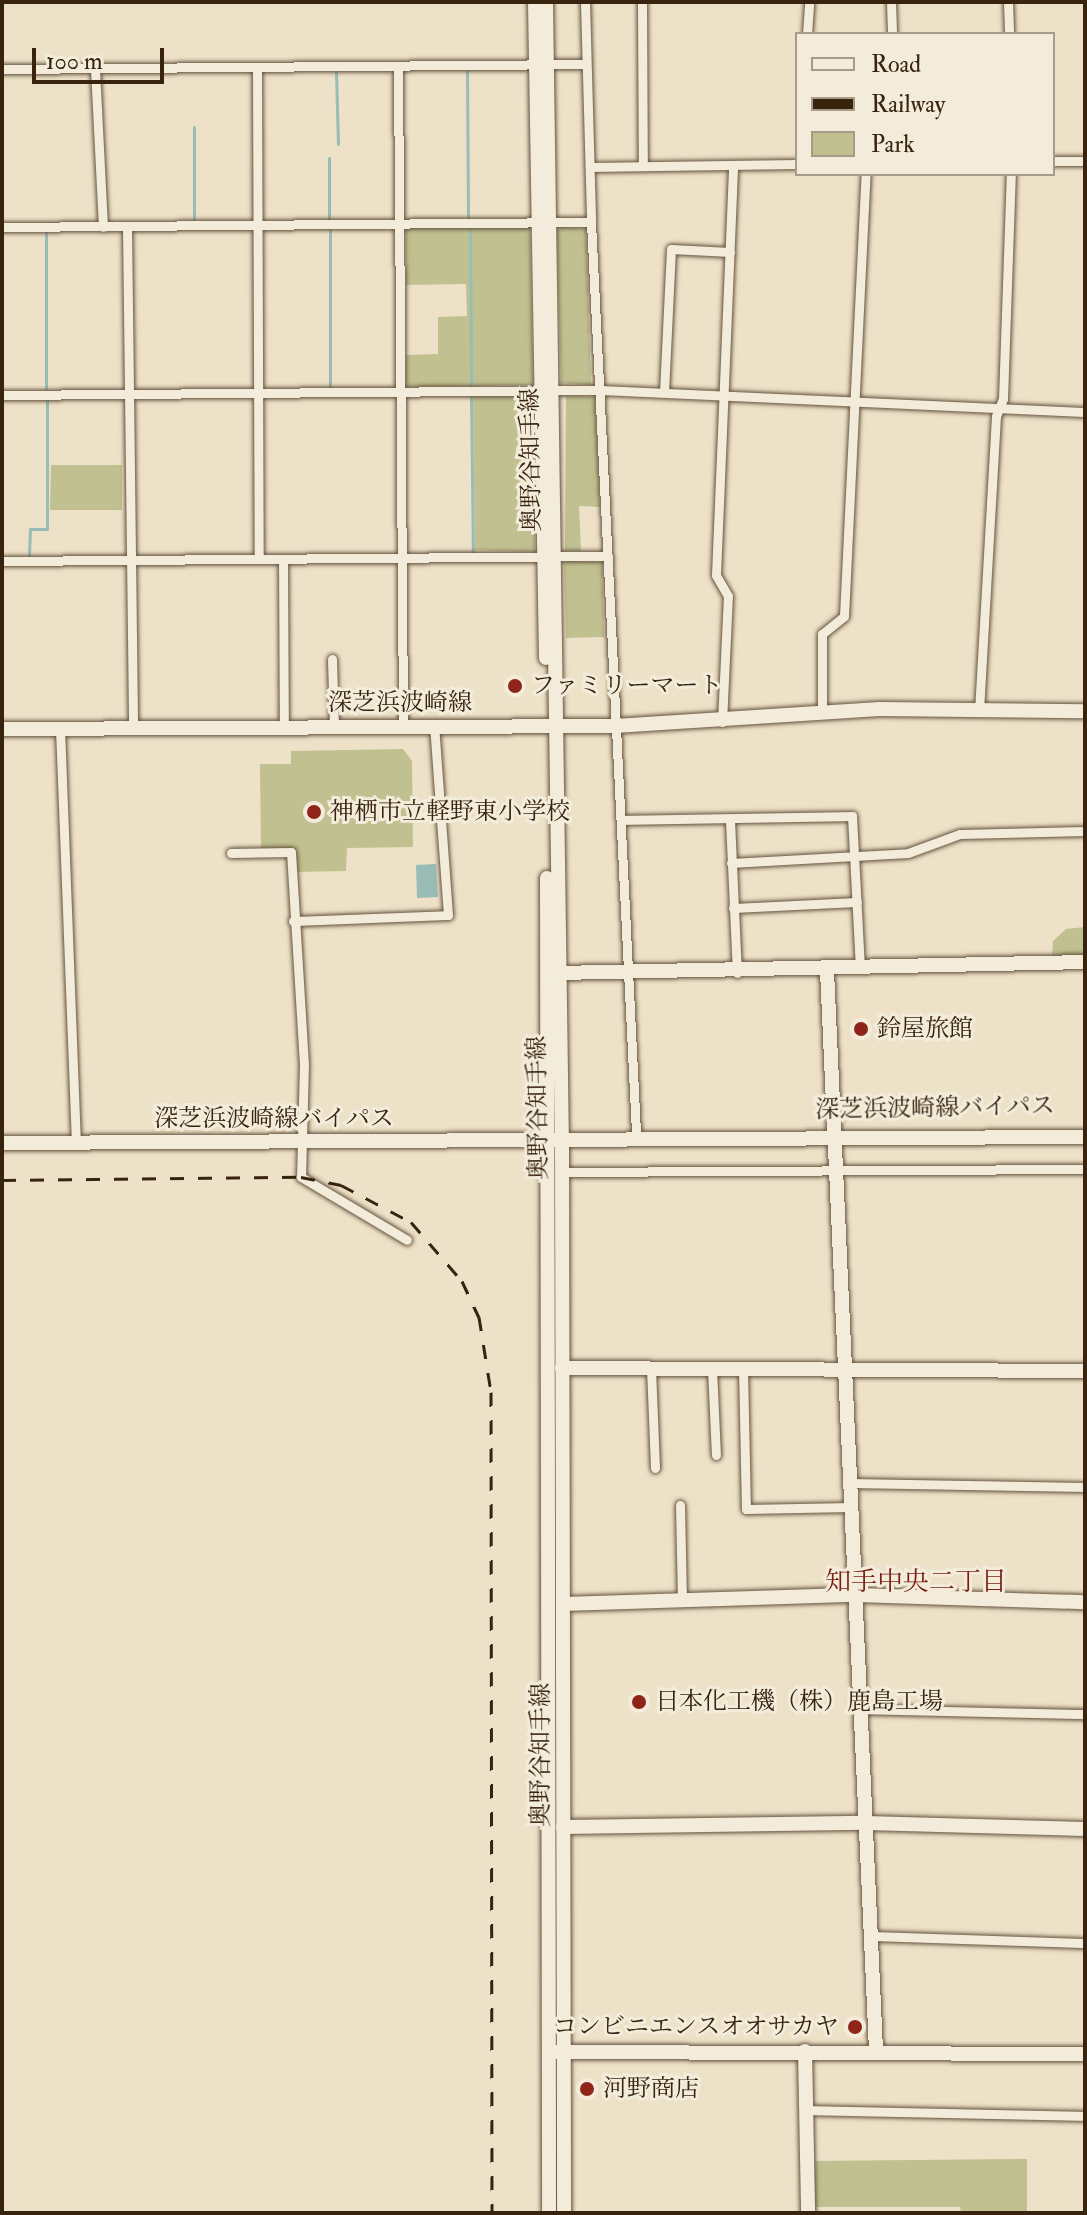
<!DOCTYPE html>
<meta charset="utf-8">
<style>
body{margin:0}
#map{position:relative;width:1087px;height:2215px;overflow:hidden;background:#ede1c7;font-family:"IM FELL Double Pica","Noto Serif JP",serif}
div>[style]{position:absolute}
.green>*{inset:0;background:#c0c090}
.water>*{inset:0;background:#99bdb6}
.stream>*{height:3px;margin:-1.5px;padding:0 1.5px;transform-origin:1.5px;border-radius:1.5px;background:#99bdb6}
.roads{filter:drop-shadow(0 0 2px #65523d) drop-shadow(0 0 2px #65523d)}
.street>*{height:9px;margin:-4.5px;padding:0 4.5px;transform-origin:4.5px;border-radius:4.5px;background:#f3ecdb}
.secondary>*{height:14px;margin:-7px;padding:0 7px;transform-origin:7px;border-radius:7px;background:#f3ecdb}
.rail>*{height:3px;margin-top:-1.5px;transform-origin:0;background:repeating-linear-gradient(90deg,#38230f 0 14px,transparent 0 28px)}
.dots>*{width:22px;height:22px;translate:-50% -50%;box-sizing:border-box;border:4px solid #f3ecdb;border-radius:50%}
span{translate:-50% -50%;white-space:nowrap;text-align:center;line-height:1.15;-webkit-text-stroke:6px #f3ecdb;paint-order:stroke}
.street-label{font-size:24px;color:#38230f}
.poi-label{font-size:24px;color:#38230f}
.left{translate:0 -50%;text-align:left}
.right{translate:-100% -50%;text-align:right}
.neighbourhood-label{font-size:26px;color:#7a1f14}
.frame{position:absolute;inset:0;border:4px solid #38230f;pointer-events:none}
.legend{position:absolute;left:795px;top:32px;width:260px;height:144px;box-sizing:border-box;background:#f3ecdb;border:2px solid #a89c89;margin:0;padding:10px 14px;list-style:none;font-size:24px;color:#38230f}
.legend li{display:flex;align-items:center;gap:16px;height:40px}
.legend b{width:40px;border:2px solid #a89c89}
.scale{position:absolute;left:32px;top:48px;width:132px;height:36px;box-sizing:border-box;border:4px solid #38230f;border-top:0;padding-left:10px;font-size:24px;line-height:28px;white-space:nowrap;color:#38230f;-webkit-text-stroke:6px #f3ecdb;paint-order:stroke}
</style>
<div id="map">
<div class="green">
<div style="clip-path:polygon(530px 226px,533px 385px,406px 387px,406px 355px,438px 354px,438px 317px,467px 316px,466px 284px,406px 285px,406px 228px)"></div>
<div style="clip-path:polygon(562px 227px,586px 229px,591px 385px,561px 383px,557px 231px)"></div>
<div style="clip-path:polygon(473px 394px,533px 395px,535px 552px,475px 550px)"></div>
<div style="clip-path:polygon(566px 396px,595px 397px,600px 507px,579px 506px,581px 551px,565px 551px)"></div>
<div style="clip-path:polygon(51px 465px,122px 465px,122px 510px,50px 510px)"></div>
<div style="clip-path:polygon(568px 561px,602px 562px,604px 637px,566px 638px,564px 563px)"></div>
<div style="clip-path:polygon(403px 749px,412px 761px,413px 847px,347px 848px,346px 871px,294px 872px,294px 848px,261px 848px,260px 764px,291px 764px,291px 751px)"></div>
<div style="clip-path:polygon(1085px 927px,1085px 955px,1052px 956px,1053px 941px,1066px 929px)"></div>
<div style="clip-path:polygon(1027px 2159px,1027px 2213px,961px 2213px,960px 2207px,813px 2207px,812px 2161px)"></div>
</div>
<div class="water">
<div style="clip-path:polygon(436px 864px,438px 897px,417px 898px,416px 865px)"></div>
</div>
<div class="stream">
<div style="left:467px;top:70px;width:149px;rotate:89.6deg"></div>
<div style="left:336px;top:72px;width:72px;rotate:88.4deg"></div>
<div style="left:194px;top:127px;width:93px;rotate:90deg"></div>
<div style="left:329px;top:158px;width:61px;rotate:90deg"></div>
<div style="left:470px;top:229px;width:157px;rotate:89.6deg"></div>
<div style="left:46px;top:232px;width:157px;rotate:90deg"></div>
<div style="left:330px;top:387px;width:158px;rotate:-90deg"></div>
<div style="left:471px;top:396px;width:157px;rotate:89.3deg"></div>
<div style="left:29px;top:556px;width:27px;rotate:-88deg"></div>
<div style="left:30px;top:529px;width:17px"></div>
<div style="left:47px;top:529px;width:129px;rotate:-90deg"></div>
</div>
<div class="roads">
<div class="street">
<div style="left:585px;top:2px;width:220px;rotate:88.4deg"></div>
<div style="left:591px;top:222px;width:911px;rotate:87.17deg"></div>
<div style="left:642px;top:2px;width:164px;rotate:89.7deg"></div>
<div style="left:891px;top:2px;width:32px;rotate:88deg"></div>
<div style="left:1008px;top:2px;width:32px;rotate:88deg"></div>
<div style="left:807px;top:34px;width:32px;rotate:-86deg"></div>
<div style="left:257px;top:68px;width:491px;rotate:89.8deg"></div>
<div style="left:398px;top:68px;width:657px;rotate:89.56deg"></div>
<div style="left:2px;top:69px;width:583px;rotate:-0.49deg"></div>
<div style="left:95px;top:69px;width:158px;rotate:87.1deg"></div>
<div style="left:1053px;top:161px;width:32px"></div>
<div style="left:590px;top:167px;width:207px;rotate:-0.8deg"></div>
<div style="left:2px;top:227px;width:589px;rotate:-0.49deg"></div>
<div style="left:127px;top:227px;width:499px;rotate:89.3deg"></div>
<div style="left:664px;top:392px;width:143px;rotate:-87.2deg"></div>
<div style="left:671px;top:249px;width:59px;rotate:2.9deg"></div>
<div style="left:2px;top:395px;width:598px;rotate:-0.48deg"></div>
<div style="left:600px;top:390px;width:485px;rotate:2.6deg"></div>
<div style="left:283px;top:559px;width:166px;rotate:89.7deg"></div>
<div style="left:2px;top:561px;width:606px;rotate:-0.47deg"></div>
<div style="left:332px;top:659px;width:66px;rotate:88.3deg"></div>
<div style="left:979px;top:711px;width:295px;rotate:-86.7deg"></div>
<div style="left:996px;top:416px;width:18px;rotate:-68deg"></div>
<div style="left:1003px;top:399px;width:225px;rotate:-88deg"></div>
<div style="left:822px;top:714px;width:80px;rotate:-90deg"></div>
<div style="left:822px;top:634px;width:28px;rotate:-39deg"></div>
<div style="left:844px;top:616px;width:443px;rotate:-87.2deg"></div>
<div style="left:722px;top:722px;width:126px;rotate:-87.3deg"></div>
<div style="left:728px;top:596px;width:24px;rotate:-120deg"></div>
<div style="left:716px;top:575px;width:409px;rotate:-87.6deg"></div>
<div style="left:60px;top:728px;width:414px;rotate:87.8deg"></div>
<div style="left:621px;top:820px;width:231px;rotate:-1deg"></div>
<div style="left:852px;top:816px;width:152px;rotate:87deg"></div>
<div style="left:730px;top:820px;width:153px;rotate:87.4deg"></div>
<div style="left:231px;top:853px;width:60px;rotate:-1deg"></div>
<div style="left:291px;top:852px;width:212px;rotate:86.5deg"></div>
<div style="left:304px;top:1064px;width:113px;rotate:91.5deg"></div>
<div style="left:301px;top:1177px;width:123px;rotate:30.7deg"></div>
<div style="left:731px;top:863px;width:177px;rotate:-3.2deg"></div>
<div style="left:908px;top:853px;width:55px;rotate:-20.1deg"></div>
<div style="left:960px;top:834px;width:125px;rotate:-1.4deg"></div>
<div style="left:733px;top:908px;width:124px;rotate:-2.8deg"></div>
<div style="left:293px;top:921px;width:155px;rotate:-2.2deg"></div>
<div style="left:448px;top:915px;width:191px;rotate:-94.2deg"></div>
<div style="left:562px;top:1172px;width:523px;rotate:-0.33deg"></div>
<div style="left:651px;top:1368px;width:100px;rotate:87.7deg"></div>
<div style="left:712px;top:1368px;width:87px;rotate:87.4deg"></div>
<div style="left:743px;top:1368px;width:141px;rotate:88.8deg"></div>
<div style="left:746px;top:1509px;width:105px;rotate:-1.1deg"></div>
<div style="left:849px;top:1483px;width:236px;rotate:1deg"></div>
<div style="left:680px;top:1505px;width:93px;rotate:88.8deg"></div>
<div style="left:860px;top:1709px;width:225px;rotate:1.3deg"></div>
<div style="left:870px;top:1936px;width:215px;rotate:1.9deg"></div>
<div style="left:807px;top:2110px;width:278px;rotate:1.2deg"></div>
</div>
<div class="secondary">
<div style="left:535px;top:2px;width:656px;rotate:89.04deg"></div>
<div style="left:546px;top:2px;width:1140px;rotate:89.2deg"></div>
<div style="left:562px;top:1142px;width:1071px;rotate:89.89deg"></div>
<div style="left:2px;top:729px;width:613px;rotate:-0.28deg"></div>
<div style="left:615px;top:726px;width:265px;rotate:-3.7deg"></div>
<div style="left:879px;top:709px;width:206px;rotate:0.6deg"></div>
<div style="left:547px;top:878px;width:1335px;rotate:89.91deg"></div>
<div style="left:827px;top:971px;width:1080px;rotate:87.4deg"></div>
<div style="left:557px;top:973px;width:528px;rotate:-1.19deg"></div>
<div style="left:2px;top:1143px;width:1083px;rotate:-0.32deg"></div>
<div style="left:562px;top:1368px;width:523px;rotate:0.33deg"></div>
<div style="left:563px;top:1604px;width:293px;rotate:-1.8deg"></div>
<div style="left:856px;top:1595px;width:229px;rotate:1.8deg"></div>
<div style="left:563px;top:1827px;width:303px;rotate:-0.8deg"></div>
<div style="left:866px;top:1823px;width:219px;rotate:1.6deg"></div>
<div style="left:805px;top:2051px;width:162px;rotate:88.9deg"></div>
<div style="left:557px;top:2052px;width:528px;rotate:0.22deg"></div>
</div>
</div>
<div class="rail">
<div style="left:2px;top:1180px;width:299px;rotate:-0.6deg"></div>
<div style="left:301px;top:1177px;width:41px;rotate:11.3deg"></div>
<div style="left:341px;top:1185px;width:79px;rotate:27.9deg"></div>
<div style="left:411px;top:1222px;width:78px;rotate:49.2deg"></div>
<div style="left:462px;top:1281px;width:40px;rotate:65deg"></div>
<div style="left:479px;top:1317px;width:76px;rotate:80.9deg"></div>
<div style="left:491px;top:1392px;width:821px;rotate:89.93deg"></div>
</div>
<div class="dots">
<div style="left:515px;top:686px;background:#8f2418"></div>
<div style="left:314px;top:812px;background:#8f2418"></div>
<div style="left:861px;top:1029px;background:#8f2418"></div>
<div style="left:639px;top:1702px;background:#8f2418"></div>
<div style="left:855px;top:2027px;background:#8f2418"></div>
<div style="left:587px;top:2089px;background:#8f2418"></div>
</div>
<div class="street-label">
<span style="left:531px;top:460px;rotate:-91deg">奥野谷知手線</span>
<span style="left:400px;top:703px">深芝浜波崎線</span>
<span style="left:538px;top:1108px;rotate:-91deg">奥野谷知手線</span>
<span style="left:935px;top:1108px;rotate:-1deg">深芝浜波崎線バイパス</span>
<span style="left:274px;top:1119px">深芝浜波崎線バイパス</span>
<span style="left:541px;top:1755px;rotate:-90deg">奥野谷知手線</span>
</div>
<div class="poi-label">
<span class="left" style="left:531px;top:686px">ファミリーマート</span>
<span class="left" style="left:330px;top:812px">神栖市立軽野東小学校</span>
<span class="left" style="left:877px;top:1029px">鈴屋旅館</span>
<span class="left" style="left:655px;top:1702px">日本化工機（株）鹿島工場</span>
<span class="right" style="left:839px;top:2027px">コンビニエンスオオサカヤ</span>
<span class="left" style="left:603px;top:2089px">河野商店</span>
</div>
<div class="neighbourhood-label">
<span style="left:916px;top:1583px">知手中央二丁目</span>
</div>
<div class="frame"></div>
<ul class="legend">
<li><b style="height:10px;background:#f3ecdb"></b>Road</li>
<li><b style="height:10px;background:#38230f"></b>Railway</li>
<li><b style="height:22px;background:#c0c090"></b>Park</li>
</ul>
<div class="scale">100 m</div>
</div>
